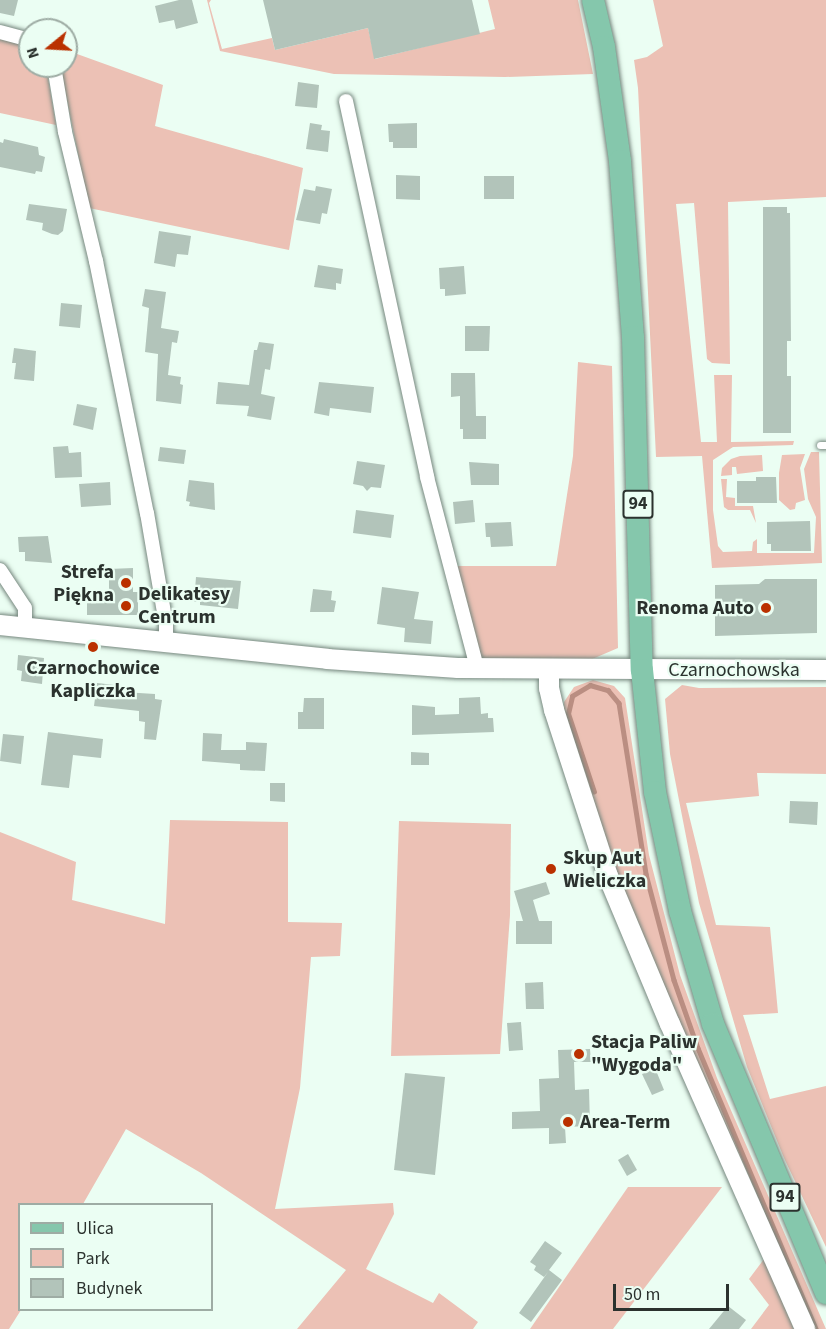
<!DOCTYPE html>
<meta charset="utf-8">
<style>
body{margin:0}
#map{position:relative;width:826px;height:1329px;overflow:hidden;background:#ebfef3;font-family:"Source Sans 3",sans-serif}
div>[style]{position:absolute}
.green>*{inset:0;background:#ecc1b5}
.stream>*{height:4.5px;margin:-2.25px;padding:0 2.25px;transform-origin:2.25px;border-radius:2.25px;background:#ba8e82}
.building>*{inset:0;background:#b2c4ba}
.roads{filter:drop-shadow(0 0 2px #76877e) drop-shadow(0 0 2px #76877e)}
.lane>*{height:7px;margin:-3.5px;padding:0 3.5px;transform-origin:3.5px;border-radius:3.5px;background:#fff}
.street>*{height:14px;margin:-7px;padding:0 7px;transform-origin:7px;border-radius:7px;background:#fff}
.secondary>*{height:20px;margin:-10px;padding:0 10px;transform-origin:10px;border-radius:10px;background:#fff}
.primary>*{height:22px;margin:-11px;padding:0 11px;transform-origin:11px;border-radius:11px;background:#85c7ac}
.dots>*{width:16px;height:16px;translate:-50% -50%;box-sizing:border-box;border:3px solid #ebfef3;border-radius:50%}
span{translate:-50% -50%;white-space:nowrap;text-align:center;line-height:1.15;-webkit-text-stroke:4.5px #ebfef3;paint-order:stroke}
.shield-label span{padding:2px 4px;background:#ebfef3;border:2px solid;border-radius:4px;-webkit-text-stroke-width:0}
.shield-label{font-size:18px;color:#2b322e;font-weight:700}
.poi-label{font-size:20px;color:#2b322e;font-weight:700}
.right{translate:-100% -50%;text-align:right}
.left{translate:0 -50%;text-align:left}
.street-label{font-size:20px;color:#2b322e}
.legend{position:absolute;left:18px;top:1203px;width:195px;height:108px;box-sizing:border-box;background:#ebfef3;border:2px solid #9eaca4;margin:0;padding:8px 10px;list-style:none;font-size:18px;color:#2b322e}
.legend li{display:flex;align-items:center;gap:12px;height:30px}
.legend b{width:30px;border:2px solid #9eaca4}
.north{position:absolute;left:18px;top:18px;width:60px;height:60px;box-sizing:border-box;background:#ebfef3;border:2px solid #9eaca4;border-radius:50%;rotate:252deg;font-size:16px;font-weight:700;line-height:24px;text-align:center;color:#2b322e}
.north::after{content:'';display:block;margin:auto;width:21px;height:27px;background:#ba3100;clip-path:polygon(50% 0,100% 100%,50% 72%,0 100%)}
.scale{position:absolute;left:613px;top:1284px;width:116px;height:27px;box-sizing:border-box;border:3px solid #2b322e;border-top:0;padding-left:8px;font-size:18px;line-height:21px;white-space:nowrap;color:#2b322e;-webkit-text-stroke:4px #ebfef3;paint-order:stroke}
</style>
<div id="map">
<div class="green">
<div style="clip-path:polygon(207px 0,211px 0,209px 3px,222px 49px,272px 38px,275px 50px,368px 28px,375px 59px,495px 29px,488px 0,578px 0,593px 74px,505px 77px,334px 74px,220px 51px)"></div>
<div style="clip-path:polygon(653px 0,826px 0,826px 197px,728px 202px,730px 364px,712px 363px,707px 359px,694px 203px,676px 204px,701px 442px,717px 442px,714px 375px,732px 375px,731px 442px,794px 441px,793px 445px,733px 447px,713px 460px,713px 510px,718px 546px,723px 552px,752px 551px,753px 542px,757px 539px,757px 553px,814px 553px,816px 517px,808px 499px,804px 469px,811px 452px,819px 452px,822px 563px,712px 568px,702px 456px,656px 457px,638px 88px,634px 60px,647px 57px,663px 46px)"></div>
<div style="clip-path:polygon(0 38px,30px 48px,30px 66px,46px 66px,56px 125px,0 113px)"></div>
<div style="clip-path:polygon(66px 50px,163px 85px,155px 126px,303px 168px,289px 250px,89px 208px,60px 66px,66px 66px)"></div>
<div style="clip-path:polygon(578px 362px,612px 366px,618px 648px,590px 660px,479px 660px,453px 566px,556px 566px,573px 456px)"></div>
<div style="clip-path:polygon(805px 454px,800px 468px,805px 500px,796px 503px,795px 509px,790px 510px,779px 500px,779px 473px,782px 455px)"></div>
<div style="clip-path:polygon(762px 455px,763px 471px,737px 474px,736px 467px,732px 467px,732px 475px,721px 476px,722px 468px,731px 459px,740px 456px)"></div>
<div style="clip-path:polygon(721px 479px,727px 479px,726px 497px,735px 498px,735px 506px,753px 506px,756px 523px,750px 510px,728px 510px,724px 507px)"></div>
<div style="clip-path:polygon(593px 680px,614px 686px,625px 698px,649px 855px,680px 975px,717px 1078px,826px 1329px,817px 1329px,623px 895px,564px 711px,564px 702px,574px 687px)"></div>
<div style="clip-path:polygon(682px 685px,699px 688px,826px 687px,826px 774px,757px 773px,759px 796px,686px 803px,716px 925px,770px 927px,778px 1013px,743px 1015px,770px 1099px,826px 1086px,826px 1247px,784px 1158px,747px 1067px,699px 903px,670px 754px,665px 699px)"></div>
<div style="clip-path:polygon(170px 820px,288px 822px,288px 922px,342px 923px,340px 956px,311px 957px,300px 1088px,275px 1209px,393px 1203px,394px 1214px,366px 1269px,433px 1303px,439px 1293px,478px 1322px,473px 1329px,297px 1329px,346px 1270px,201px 1173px,126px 1129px,83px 1204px,20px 1204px,21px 1310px,9px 1329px,0 1329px,0 832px,76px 862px,72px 900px,165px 924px)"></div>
<div style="clip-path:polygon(399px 821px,511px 824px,510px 915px,500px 1054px,391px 1056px)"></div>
<div style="clip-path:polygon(628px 1187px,722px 1187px,613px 1329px,530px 1329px)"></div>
<div style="clip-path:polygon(764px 1259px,794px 1329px,751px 1329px,769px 1305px,749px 1279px)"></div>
</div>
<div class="stream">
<div style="left:594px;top:792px;width:82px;rotate:-108.4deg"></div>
<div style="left:568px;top:714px;width:18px;rotate:-77deg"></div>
<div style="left:572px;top:696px;width:21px;rotate:-31deg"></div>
<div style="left:590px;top:685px;width:19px;rotate:16deg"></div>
<div style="left:608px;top:690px;width:17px;rotate:50deg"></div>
<div style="left:619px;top:703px;width:173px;rotate:81deg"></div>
<div style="left:646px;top:874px;width:110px;rotate:75.2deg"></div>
<div style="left:674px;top:980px;width:72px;rotate:70.6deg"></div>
<div style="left:698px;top:1048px;width:305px;rotate:67.2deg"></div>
</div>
<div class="building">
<div style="clip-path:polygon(0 0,18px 0,14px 16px,0 13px)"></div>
<div style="clip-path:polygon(179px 0,192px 0,198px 23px,176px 29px,174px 20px,159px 23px,155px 6px)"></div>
<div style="clip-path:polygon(263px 0,472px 0,480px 34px,374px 59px,368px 28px,275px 50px)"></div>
<div style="clip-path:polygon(298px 82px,319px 85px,317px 108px,295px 106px)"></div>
<div style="clip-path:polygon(310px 123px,322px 125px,321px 130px,330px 131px,328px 152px,306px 149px)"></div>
<div style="clip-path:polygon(417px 123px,417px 148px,393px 148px,393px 142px,389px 142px,388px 124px)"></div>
<div style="clip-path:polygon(4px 139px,38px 147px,39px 155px,45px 157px,42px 172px,36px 171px,35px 174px,0 167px,0 142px,3px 143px)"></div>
<div style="clip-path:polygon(396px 175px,420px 176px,420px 200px,396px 199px)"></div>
<div style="clip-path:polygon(484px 176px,514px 176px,514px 199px,484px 199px)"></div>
<div style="clip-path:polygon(316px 186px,332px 189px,327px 214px,322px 213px,320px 224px,296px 220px,304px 189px,315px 191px)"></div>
<div style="clip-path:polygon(29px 204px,67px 209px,63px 231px,58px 235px,52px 234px,42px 230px,43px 223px,26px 220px)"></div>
<div style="clip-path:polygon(763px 207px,787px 207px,787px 213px,790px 213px,791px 341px,787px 341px,787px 376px,791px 376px,791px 433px,763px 433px)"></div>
<div style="clip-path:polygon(159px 231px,191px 236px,188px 255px,177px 254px,175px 267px,154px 263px)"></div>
<div style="clip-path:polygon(318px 265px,343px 269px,341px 284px,336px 283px,336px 290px,314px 287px)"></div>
<div style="clip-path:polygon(464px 266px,466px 294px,445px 296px,445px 289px,440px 289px,439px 268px)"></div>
<div style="clip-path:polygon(145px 289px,166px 292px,161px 328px,179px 331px,177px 343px,172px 342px,168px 375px,181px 377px,180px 384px,183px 385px,181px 404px,156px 401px,158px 354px,145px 352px,149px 308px,142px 306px)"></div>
<div style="clip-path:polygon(61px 303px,82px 305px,80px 328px,59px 326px)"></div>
<div style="clip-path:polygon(465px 326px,490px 326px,489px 351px,465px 351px)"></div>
<div style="clip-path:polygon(259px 342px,274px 344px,270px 370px,265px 369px,261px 394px,275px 397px,271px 420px,247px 416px,249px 406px,216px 404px,218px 382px,249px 385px,254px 350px,257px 350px)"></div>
<div style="clip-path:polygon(14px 348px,36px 351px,34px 381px,14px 379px,16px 363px,12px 363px)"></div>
<div style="clip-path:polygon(451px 373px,475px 373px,476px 416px,486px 416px,486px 439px,463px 439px,463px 429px,460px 429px,460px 396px,451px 397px)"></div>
<div style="clip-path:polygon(319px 382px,374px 387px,371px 413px,330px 408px,329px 416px,314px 413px)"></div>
<div style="clip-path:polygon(77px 404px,97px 408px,93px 430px,73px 425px)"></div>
<div style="clip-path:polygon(68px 446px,69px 453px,81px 452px,82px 477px,55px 478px,53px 447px)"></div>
<div style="clip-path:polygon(160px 447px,186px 450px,184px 464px,158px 461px)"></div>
<div style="clip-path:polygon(357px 461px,385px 465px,381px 488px,371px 487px,367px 491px,363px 486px,353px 484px)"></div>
<div style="clip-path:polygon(469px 462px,499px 464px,499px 485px,471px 485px)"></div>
<div style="clip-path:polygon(756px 477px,776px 477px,777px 503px,737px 503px,737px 481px,756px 481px)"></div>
<div style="clip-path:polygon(189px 480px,214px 483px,215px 510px,189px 506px,190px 502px,186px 501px)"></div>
<div style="clip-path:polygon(110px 482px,111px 505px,81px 507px,79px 484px)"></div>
<div style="clip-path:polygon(473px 500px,475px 522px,455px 524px,453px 502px)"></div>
<div style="clip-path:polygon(356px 510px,394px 515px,391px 538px,353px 533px)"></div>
<div style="clip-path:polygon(810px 521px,811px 551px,771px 551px,771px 544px,767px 544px,767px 522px)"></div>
<div style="clip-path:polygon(511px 522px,513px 546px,491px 547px,490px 537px,486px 537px,485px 523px)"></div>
<div style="clip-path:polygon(48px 536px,52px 563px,25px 561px,25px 552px,19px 552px,18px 537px)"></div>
<div style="clip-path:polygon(133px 568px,133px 592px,138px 592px,138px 615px,87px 615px,87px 592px,109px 592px,109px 569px)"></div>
<div style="clip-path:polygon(196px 577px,241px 581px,238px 609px,200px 605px,200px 602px,194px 602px)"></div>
<div style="clip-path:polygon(765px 579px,817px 579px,817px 633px,715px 636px,715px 585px,759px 584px)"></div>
<div style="clip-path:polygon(382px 587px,419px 592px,414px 619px,433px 621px,431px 644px,404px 642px,405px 628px,377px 624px)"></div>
<div style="clip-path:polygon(313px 589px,332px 591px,331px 600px,336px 601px,334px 612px,310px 612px)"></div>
<div style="clip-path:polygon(18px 655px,44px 658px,42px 684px,21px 681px,22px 671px,17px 670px)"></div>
<div style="clip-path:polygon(97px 683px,124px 686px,123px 692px,155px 694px,155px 699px,162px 700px,156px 740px,144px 739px,145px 722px,139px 721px,139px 711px,94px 706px)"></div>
<div style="clip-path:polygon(480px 697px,481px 714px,488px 713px,488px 718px,493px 718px,494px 732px,412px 735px,412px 705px,435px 707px,435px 715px,459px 714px,459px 698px)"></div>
<div style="clip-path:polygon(304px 698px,324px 698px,324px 729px,298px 729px,298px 712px,303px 712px)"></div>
<div style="clip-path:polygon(48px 732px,103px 739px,101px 758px,73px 755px,69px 788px,41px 785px)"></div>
<div style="clip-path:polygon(203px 733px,222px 734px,221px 750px,246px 750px,246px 742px,267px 743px,265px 771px,240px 770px,240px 764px,202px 761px)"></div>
<div style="clip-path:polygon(3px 734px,24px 736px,21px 764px,0 761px)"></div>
<div style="clip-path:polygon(411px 752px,429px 753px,429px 765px,411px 765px)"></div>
<div style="clip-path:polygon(270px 783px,285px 783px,285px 802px,270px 801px)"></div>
<div style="clip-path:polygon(790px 801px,818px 802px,817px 825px,789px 823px)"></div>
<div style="clip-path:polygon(546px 882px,550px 894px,533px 900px,539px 921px,552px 921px,552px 944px,516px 944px,516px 921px,523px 921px,514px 891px)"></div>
<div style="clip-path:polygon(543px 982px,544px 1009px,526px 1009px,525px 983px)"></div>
<div style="clip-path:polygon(521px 1022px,523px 1050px,509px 1051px,507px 1023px)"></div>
<div style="clip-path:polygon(590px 1049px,591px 1062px,574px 1062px,575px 1090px,589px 1089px,590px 1126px,565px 1127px,566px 1143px,549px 1144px,549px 1128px,512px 1129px,512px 1112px,540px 1111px,539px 1079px,559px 1078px,558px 1050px)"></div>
<div style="clip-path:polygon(655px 1068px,664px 1090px,652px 1095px,642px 1074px)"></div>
<div style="clip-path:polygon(405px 1073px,445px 1077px,435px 1175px,394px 1170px)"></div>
<div style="clip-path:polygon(628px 1154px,637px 1170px,627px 1176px,618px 1160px)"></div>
<div style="clip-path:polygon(545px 1241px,562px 1253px,549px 1270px,562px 1280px,531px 1322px,519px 1313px,548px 1272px,544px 1277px,534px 1270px,536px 1266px,530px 1262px)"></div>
<div style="clip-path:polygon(728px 1306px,746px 1320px,739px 1329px,709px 1329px)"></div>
</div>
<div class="roads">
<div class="lane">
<div style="left:820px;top:445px;width:6px"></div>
</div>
<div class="street">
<div style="left:0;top:32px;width:31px;rotate:15deg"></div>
<div style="left:54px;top:66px;width:67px;rotate:80.5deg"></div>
<div style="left:65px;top:132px;width:133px;rotate:76.5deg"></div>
<div style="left:96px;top:261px;width:257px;rotate:78.6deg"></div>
<div style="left:147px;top:513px;width:113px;rotate:80.3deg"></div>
<div style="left:166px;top:624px;width:20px;rotate:90deg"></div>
<div style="left:346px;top:101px;width:385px;rotate:77.8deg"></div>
<div style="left:427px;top:477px;width:197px;rotate:75.3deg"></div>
<div style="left:0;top:570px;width:45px;rotate:56.7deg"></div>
<div style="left:25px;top:608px;width:19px;rotate:90deg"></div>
</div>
<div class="secondary">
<div style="left:0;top:625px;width:329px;rotate:5.9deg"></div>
<div style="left:327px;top:659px;width:131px;rotate:3.9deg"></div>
<div style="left:458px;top:668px;width:368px;rotate:0.3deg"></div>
<div style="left:549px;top:669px;width:19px;rotate:90deg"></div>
<div style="left:549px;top:688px;width:23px;rotate:77deg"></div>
<div style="left:554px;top:710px;width:175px;rotate:72deg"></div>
<div style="left:608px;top:876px;width:160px;rotate:67.3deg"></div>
<div style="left:670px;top:1024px;width:334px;rotate:66.1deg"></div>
</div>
<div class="primary">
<div style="left:593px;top:0;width:48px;rotate:76.8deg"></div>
<div style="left:604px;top:47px;width:115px;rotate:82deg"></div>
<div style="left:620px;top:161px;width:176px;rotate:85.8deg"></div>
<div style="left:633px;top:337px;width:333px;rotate:88.5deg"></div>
<div style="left:642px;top:670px;width:123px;rotate:83.9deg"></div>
<div style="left:655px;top:792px;width:122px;rotate:78.1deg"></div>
<div style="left:680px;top:911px;width:118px;rotate:73.7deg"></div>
<div style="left:713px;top:1024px;width:292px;rotate:67.2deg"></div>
</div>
</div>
<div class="dots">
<div style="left:126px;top:583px;background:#ba3100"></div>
<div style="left:126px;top:606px;background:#ba3100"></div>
<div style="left:766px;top:608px;background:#ba3100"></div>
<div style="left:93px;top:647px;background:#ba3100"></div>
<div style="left:551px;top:869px;background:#ba3100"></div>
<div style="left:579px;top:1054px;background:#ba3100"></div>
<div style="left:568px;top:1122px;background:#ba3100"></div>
</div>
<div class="shield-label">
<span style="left:638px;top:504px">94</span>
<span style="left:785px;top:1197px">94</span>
</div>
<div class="poi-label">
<span class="right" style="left:114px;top:584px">Strefa<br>Piękna</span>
<span class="left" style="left:138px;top:606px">Delikatesy<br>Centrum</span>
<span class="right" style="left:754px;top:608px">Renoma Auto</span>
<span style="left:93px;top:680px">Czarnochowice<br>Kapliczka</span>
<span class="left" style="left:563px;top:870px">Skup Aut<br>Wieliczka</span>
<span class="left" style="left:591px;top:1054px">Stacja Paliw<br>"Wygoda"</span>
<span class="left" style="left:580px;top:1122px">Area-Term</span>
</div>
<div class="street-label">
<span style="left:734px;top:670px">Czarnochowska</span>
</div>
<ul class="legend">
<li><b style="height:8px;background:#85c7ac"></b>Ulica</li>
<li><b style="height:16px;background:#ecc1b5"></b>Park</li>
<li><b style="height:16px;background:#b2c4ba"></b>Budynek</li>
</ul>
<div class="north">N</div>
<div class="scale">50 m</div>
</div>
